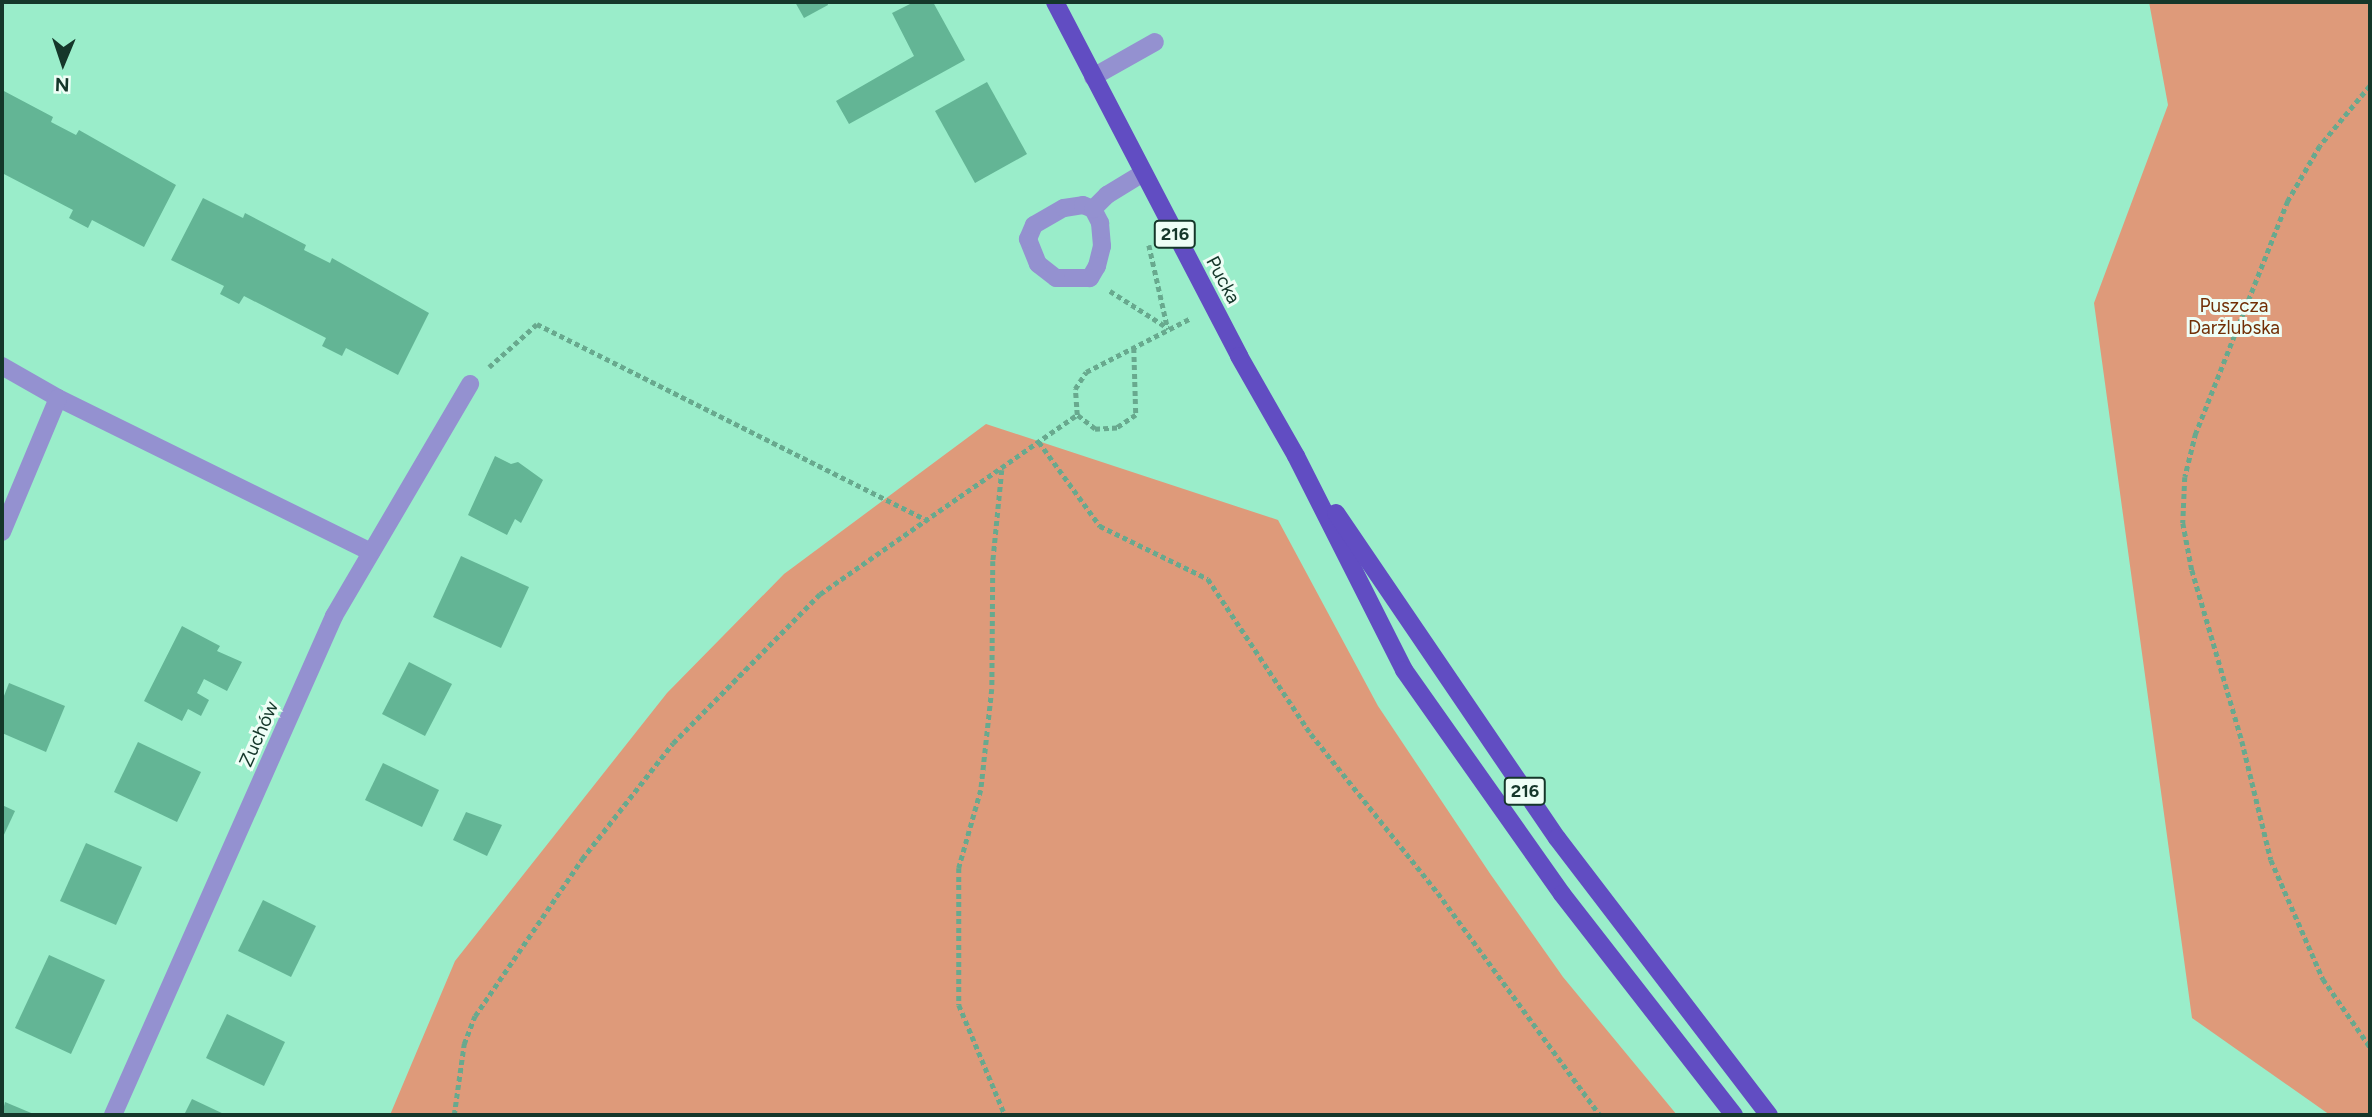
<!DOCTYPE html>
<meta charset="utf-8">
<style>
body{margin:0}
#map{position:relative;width:2372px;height:1117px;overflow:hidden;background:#9aedca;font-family:Figtree,sans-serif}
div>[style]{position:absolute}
.green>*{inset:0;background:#de9a7a}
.building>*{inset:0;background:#63b595}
.path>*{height:4.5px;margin-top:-2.25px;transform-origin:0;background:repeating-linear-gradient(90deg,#68a98e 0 5px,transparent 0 8.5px)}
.minor>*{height:18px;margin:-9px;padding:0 9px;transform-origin:9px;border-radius:9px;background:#9491d0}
.major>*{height:18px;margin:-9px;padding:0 9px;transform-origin:9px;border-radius:9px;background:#614dc2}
span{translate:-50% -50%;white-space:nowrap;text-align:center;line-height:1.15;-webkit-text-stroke:6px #eefef6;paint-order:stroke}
.shield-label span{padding:2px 5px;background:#eefef6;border:2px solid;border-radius:5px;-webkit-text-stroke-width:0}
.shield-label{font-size:18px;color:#15372a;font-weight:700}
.street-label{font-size:19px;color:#15372a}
.park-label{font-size:19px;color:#712f06}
.frame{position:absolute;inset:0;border:4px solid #15372a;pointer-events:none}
.north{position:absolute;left:28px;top:28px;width:70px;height:70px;-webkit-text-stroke:5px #eefef6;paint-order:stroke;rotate:182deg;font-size:19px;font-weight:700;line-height:28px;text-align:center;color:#15372a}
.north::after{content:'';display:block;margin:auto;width:24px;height:32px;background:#15372a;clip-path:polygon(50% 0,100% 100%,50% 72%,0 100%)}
</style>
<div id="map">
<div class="green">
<div style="clip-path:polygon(2149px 2px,2370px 2px,2370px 1115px,2330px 1115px,2192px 1018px,2094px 303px,2168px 105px)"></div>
<div style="clip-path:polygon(986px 424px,1278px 520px,1378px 706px,1491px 875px,1563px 977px,1677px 1115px,390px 1115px,455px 961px,667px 693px,784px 574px)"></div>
</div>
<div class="building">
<div style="clip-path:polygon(795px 2px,827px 2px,828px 5px,804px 18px)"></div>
<div style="clip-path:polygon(914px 2px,933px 2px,965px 60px,849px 124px,836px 101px,914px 56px,892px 13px)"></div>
<div style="clip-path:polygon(987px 82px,1027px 154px,975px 183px,935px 111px)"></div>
<div style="clip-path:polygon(2px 90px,53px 117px,51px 122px,76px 135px,79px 130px,176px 185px,144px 247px,92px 220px,88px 228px,69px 218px,73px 210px,2px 173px)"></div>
<div style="clip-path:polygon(203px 198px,243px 218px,245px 213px,306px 245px,304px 250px,330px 263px,332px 258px,429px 313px,398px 375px,346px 348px,342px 356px,322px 346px,326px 338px,244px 296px,239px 304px,220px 294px,224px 286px,171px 260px)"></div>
<div style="clip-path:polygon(495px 456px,511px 464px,518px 462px,543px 480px,521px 523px,515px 519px,507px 535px,468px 515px)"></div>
<div style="clip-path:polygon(461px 556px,529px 587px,501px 648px,433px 617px)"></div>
<div style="clip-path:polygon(182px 626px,220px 646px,217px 651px,242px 662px,227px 691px,204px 679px,197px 693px,209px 700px,201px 716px,188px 709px,182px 721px,144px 701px)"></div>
<div style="clip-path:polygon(409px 662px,452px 684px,425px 736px,382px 714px)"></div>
<div style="clip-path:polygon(9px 683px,65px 706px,46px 752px,2px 733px,2px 701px)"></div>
<div style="clip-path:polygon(138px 742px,201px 772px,177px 822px,114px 792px)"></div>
<div style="clip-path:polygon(383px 763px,439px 790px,422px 827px,365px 800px)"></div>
<div style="clip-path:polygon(2px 805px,15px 811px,2px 839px)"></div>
<div style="clip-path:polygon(466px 812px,502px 825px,487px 856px,453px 840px)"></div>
<div style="clip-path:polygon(86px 843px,142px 867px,116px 925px,60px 901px)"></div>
<div style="clip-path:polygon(263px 900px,316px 926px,291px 977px,238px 951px)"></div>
<div style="clip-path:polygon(49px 955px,105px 980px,71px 1054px,15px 1028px)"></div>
<div style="clip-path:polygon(227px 1014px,285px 1042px,264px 1086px,206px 1058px)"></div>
<div style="clip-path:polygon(192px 1099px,226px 1115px,184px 1115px)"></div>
<div style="clip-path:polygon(5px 1102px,36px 1115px,2px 1115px)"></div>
</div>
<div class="path">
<div style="left:2370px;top:86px;width:78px;rotate:129.8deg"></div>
<div style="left:2320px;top:146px;width:64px;rotate:120.2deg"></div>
<div style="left:2288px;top:201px;width:250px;rotate:111.6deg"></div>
<div style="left:2196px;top:433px;width:45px;rotate:104deg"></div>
<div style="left:2185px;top:477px;width:46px;rotate:92.5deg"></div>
<div style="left:2183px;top:523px;width:48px;rotate:79.2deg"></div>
<div style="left:2192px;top:570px;width:178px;rotate:73.7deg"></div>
<div style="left:2242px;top:741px;width:122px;rotate:76.3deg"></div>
<div style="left:2271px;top:860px;width:130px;rotate:66.4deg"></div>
<div style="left:2323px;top:979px;width:83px;rotate:55.3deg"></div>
<div style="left:1149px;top:245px;width:86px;rotate:77.3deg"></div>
<div style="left:1110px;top:291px;width:69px;rotate:32.5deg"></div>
<div style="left:1134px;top:348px;width:67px;rotate:88.3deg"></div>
<div style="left:1136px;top:415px;width:23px;rotate:146deg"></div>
<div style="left:1117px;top:428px;width:22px;rotate:177deg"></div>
<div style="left:1095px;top:429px;width:23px;rotate:-142deg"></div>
<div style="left:1077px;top:415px;width:26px;rotate:-94deg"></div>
<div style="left:1075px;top:389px;width:20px;rotate:-57deg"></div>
<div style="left:1086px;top:372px;width:118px;rotate:-27.2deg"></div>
<div style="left:489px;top:367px;width:64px;rotate:-41.9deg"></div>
<div style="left:537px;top:324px;width:438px;rotate:26.7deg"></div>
<div style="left:1039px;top:442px;width:104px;rotate:54deg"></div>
<div style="left:1100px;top:526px;width:120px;rotate:26.1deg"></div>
<div style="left:1208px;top:579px;width:186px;rotate:56.4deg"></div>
<div style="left:1311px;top:734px;width:203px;rotate:51.4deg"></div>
<div style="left:1438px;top:893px;width:275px;rotate:53.9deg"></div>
<div style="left:1002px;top:470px;width:91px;rotate:95.6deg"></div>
<div style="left:993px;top:561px;width:128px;rotate:90.4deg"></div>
<div style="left:992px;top:689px;width:102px;rotate:96.2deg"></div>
<div style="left:981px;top:790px;width:81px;rotate:105.8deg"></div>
<div style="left:959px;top:868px;width:137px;rotate:90deg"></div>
<div style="left:959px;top:1005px;width:119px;rotate:67.3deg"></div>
<div style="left:454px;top:1115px;width:72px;rotate:-82deg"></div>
<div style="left:464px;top:1044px;width:30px;rotate:-69deg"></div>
<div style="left:475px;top:1016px;width:190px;rotate:-55.7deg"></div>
<div style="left:582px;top:859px;width:147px;rotate:-51.9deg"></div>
<div style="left:673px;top:743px;width:209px;rotate:-45.4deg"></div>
<div style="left:820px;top:594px;width:313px;rotate:-34.9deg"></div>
</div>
<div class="minor">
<div style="left:1093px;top:77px;width:71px;rotate:-29.4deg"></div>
<div style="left:1093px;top:209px;width:16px;rotate:63deg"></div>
<div style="left:1100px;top:223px;width:23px;rotate:85deg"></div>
<div style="left:1102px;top:246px;width:21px;rotate:104deg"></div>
<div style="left:1097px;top:266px;width:14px;rotate:120deg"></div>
<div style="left:1090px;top:278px;width:34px;rotate:180deg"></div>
<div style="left:1056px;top:278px;width:23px;rotate:-142deg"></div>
<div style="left:1038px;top:264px;width:27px;rotate:-112deg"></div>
<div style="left:1028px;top:239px;width:15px;rotate:-67deg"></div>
<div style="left:1034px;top:225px;width:34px;rotate:-30deg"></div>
<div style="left:1064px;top:208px;width:19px;rotate:-9deg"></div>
<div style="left:1083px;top:205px;width:11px;rotate:22deg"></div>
<div style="left:1093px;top:209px;width:20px;rotate:-45deg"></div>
<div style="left:1107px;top:195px;width:42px;rotate:-31.4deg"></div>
<div style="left:2px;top:366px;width:64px;rotate:29.7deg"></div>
<div style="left:58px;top:398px;width:349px;rotate:26.2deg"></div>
<div style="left:2px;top:532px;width:145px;rotate:-67.3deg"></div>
<div style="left:113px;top:1115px;width:546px;rotate:-66.11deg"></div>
<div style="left:334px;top:616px;width:269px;rotate:-59.6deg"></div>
</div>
<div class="major">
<div style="left:1055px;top:2px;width:399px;rotate:62.5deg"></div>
<div style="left:1239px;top:356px;width:115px;rotate:60.3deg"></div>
<div style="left:1296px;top:456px;width:240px;rotate:63.2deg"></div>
<div style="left:1404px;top:670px;width:274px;rotate:54.8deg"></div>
<div style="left:1562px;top:894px;width:280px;rotate:52.1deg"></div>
<div style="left:1336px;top:513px;width:393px;rotate:55.8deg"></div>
<div style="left:1557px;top:838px;width:349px;rotate:52.6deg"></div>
</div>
<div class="shield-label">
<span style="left:1175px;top:234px">216</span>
<span style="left:1525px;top:791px">216</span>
</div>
<div class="street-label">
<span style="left:1223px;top:280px;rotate:62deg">Pucka</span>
<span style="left:259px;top:734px;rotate:-66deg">Zuchów</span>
</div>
<div class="park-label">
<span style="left:2234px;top:317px">Puszcza<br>Darżlubska</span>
</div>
<div class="frame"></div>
<div class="north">N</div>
</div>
